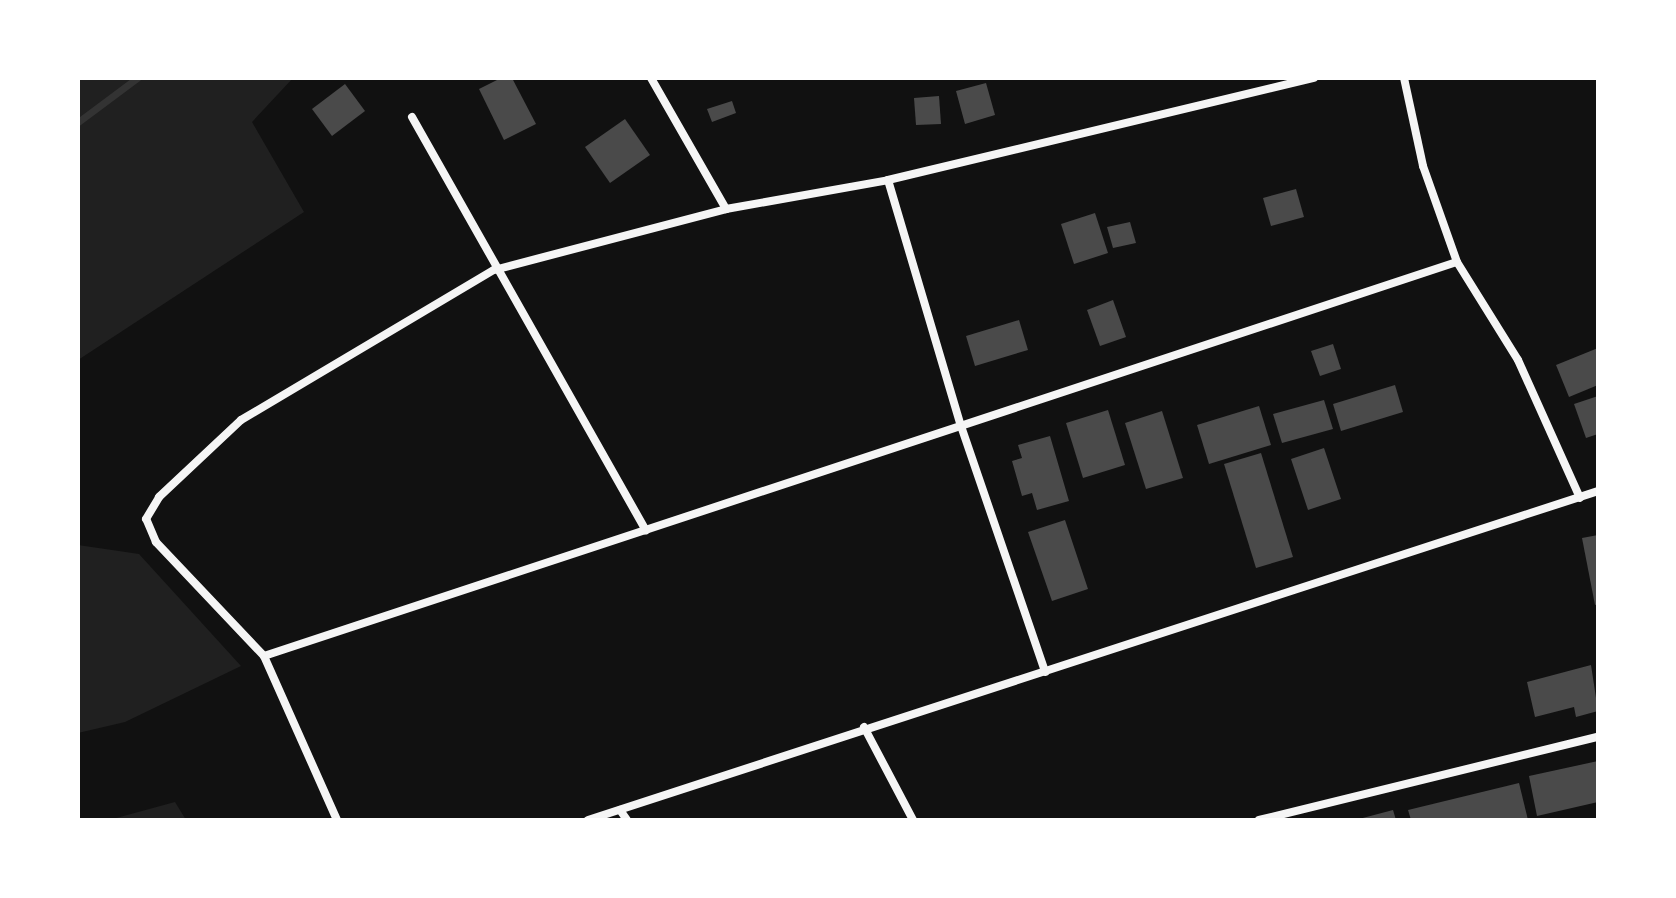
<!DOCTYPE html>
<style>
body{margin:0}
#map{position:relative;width:1676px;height:898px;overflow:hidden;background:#111;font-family:"Noto Sans",sans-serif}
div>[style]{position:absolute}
.green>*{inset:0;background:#202020}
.stream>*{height:7px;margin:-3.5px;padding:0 3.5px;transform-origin:3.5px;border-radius:3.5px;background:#333}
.building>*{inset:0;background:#4a4a4a}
.minor>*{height:8px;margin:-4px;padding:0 4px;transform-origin:4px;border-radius:4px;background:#f5f5f5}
span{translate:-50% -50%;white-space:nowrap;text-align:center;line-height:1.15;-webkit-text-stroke:8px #fff;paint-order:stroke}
.frame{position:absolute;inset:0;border:80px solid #fff;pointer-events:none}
</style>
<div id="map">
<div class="green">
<div style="clip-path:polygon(78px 78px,293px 78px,252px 122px,304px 212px,78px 360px)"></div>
<div style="clip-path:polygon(78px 545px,139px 554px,241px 666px,125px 722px,78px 733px)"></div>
<div style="clip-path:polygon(175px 802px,186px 820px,109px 820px)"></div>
</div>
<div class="stream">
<div style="left:78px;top:122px;width:74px;rotate:-36.7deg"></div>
</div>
<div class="building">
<div style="clip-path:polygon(501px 78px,512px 78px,536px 124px,504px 140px,479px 89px)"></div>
<div style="clip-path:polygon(986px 83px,995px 115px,965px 124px,956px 91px)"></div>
<div style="clip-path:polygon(345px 84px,365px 111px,332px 136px,312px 109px)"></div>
<div style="clip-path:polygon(939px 96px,941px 124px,916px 125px,914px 98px)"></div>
<div style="clip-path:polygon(732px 101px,736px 113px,712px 122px,707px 109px)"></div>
<div style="clip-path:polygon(625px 119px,650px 155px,610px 183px,585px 147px)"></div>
<div style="clip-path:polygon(1296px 189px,1304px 217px,1271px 226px,1263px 198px)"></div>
<div style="clip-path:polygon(1095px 213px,1108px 253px,1074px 264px,1061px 224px)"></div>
<div style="clip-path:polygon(1130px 222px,1136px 243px,1113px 248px,1107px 227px)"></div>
<div style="clip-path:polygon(1113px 300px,1126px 337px,1100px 346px,1087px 310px)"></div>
<div style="clip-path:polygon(1019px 320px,1028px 350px,975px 366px,966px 336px)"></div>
<div style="clip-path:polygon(1333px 344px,1341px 369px,1320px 376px,1311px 351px)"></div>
<div style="clip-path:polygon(1598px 348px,1598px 385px,1569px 397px,1556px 365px)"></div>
<div style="clip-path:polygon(1395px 385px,1403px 412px,1341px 431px,1333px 404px)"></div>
<div style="clip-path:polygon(1598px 396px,1598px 434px,1586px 438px,1574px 404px)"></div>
<div style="clip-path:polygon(1324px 400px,1333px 429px,1282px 443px,1273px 414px)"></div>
<div style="clip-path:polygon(1259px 406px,1271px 445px,1209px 464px,1197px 425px)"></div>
<div style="clip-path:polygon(1108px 410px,1125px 465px,1083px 478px,1066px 423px)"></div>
<div style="clip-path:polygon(1162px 411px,1183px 478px,1146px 489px,1125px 423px)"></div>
<div style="clip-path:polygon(1050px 436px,1069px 501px,1037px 510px,1032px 493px,1022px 496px,1012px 461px,1022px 458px,1018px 445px)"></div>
<div style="clip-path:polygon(1324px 448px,1341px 499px,1308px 510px,1291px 459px)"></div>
<div style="clip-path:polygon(1261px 453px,1293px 557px,1256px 568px,1224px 464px)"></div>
<div style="clip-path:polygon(1065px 520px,1088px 589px,1052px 601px,1028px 532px)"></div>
<div style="clip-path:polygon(1598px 535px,1598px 604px,1595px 605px,1582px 538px)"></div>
<div style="clip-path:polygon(1591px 665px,1598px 711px,1576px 717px,1574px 707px,1535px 717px,1527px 682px)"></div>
<div style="clip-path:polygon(1598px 761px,1598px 802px,1537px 816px,1529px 776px)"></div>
<div style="clip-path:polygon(1519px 783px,1528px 820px,1411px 820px,1408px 810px)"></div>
<div style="clip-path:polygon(1393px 810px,1396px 820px,1359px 820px,1359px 819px)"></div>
</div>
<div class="minor">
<div style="left:651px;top:78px;width:151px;rotate:60.2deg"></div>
<div style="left:1404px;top:78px;width:90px;rotate:77.8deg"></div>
<div style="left:1423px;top:166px;width:102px;rotate:70.5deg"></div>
<div style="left:1457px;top:262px;width:115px;rotate:58.1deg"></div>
<div style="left:1518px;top:360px;width:151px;rotate:65.8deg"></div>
<div style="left:412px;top:117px;width:475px;rotate:60.5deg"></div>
<div style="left:888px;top:180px;width:257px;rotate:73.5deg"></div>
<div style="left:961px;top:426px;width:260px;rotate:71.1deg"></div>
<div style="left:264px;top:656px;width:1256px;rotate:-18.28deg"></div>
<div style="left:864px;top:727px;width:105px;rotate:62.2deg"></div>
<div style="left:620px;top:810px;width:12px;rotate:55deg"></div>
<div style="left:337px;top:820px;width:180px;rotate:-114deg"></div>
<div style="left:264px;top:656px;width:157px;rotate:-133.5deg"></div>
<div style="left:156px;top:542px;width:25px;rotate:-113deg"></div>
<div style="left:146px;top:519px;width:26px;rotate:-59deg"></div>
<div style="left:159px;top:497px;width:112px;rotate:-43.2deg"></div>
<div style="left:241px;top:420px;width:294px;rotate:-30.7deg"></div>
<div style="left:494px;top:270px;width:240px;rotate:-14.7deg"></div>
<div style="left:726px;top:209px;width:165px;rotate:-10.1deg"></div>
<div style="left:888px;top:180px;width:438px;rotate:-13.5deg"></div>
<div style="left:588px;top:820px;width:1062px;rotate:-18.04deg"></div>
<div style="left:1259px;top:820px;width:349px;rotate:-13.8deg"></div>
</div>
<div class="frame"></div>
</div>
